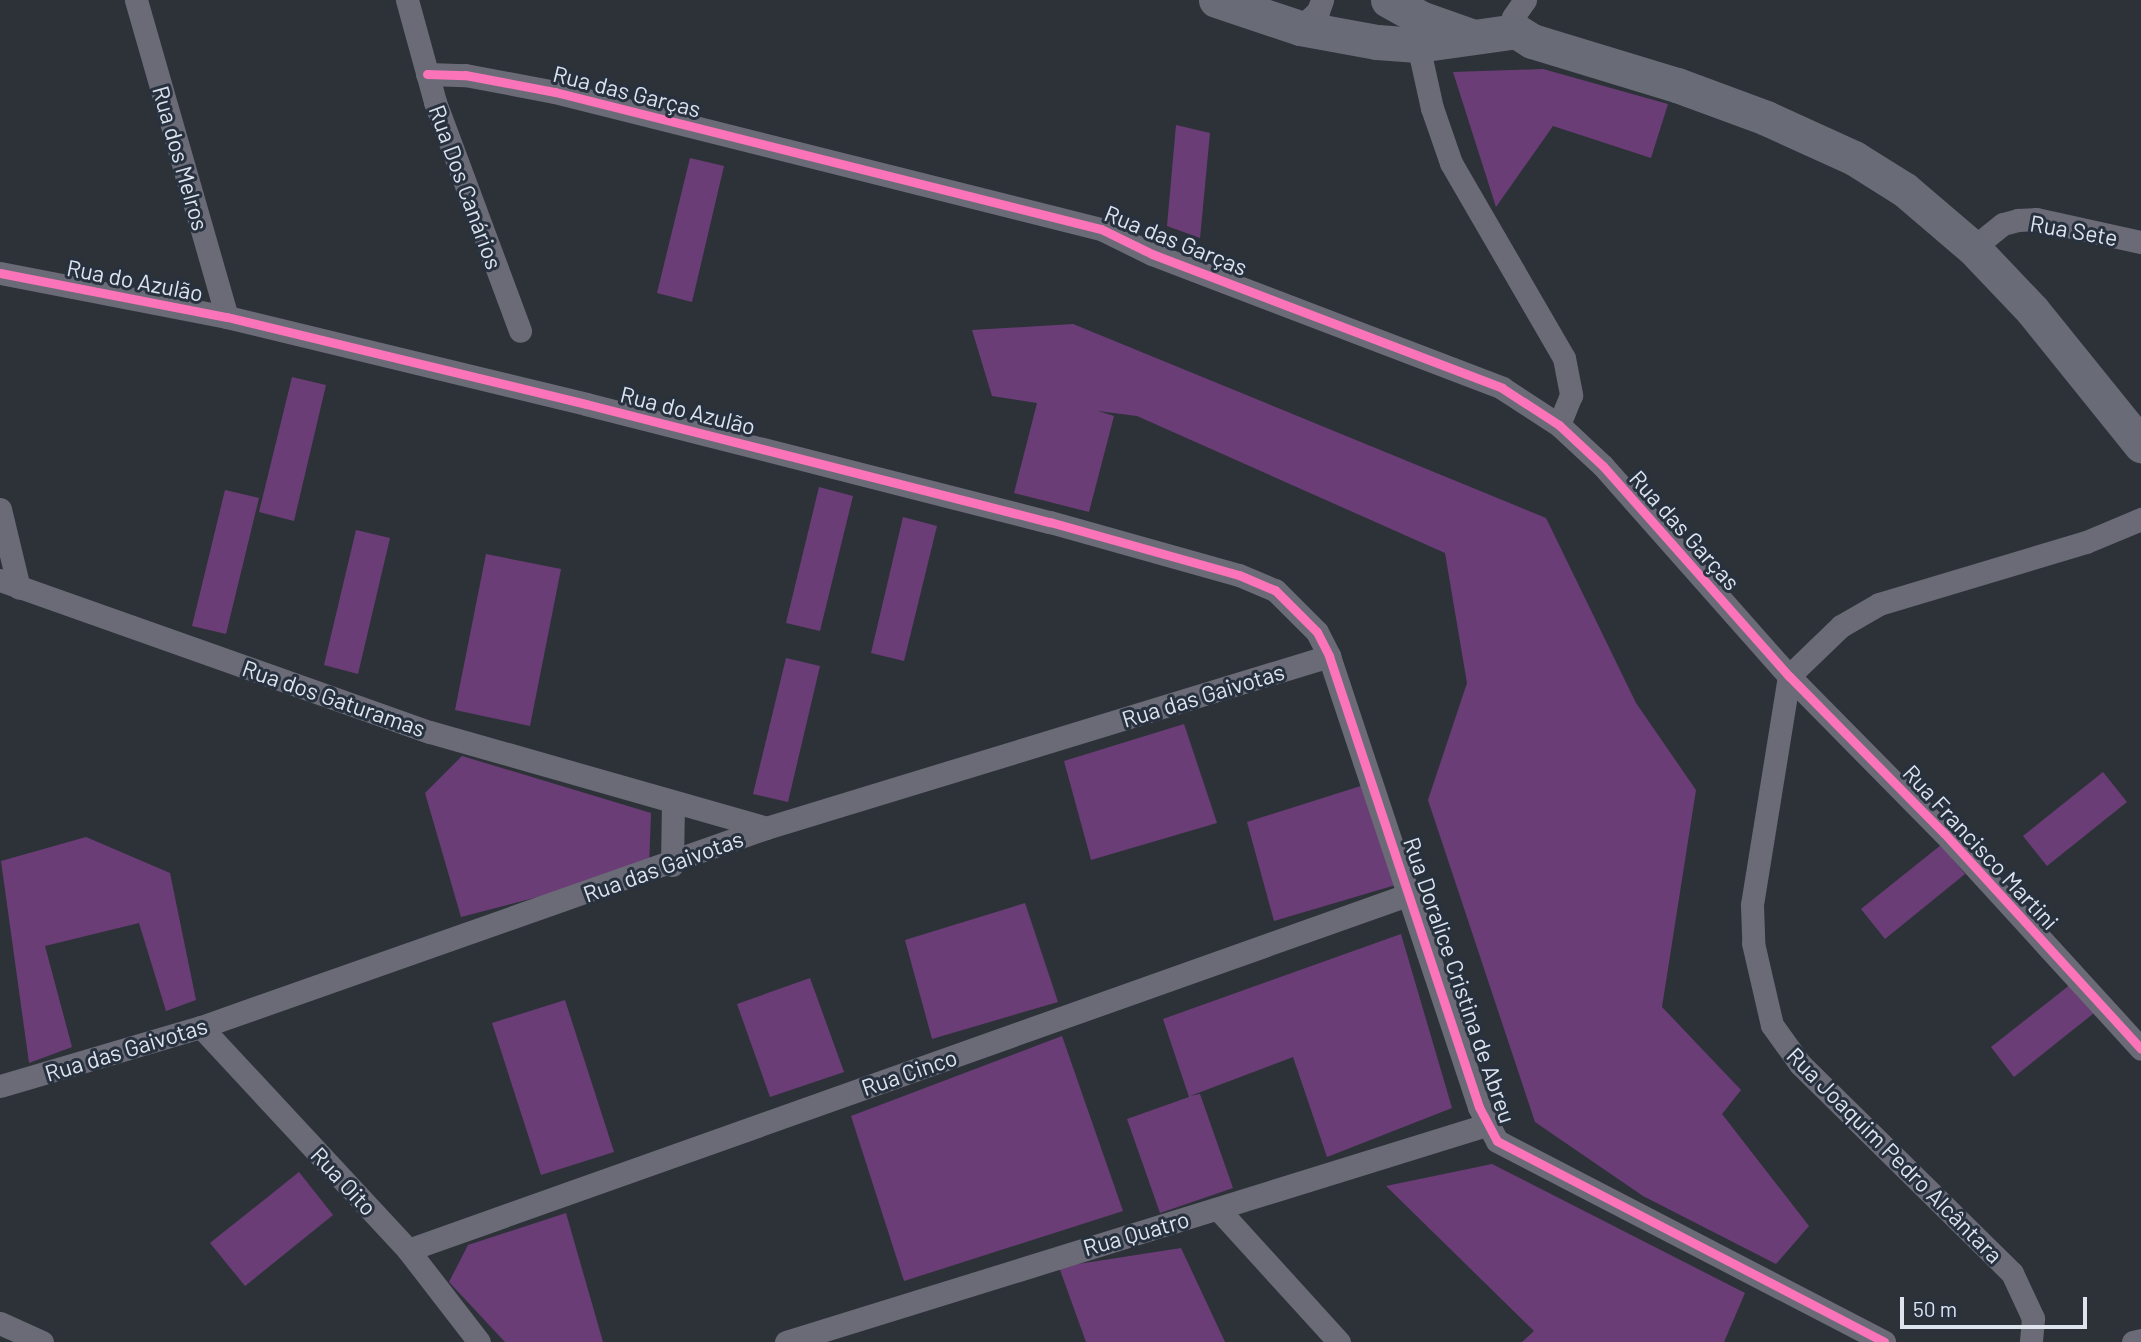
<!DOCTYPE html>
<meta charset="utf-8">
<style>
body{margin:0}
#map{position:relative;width:2141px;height:1342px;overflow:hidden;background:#2d3239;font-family:Barlow,sans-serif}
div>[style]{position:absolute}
.green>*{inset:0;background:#6b3d76}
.street>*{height:23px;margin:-11.5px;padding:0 11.5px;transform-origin:11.5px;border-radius:11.5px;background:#6a6b76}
.primary>*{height:35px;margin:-17.5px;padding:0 17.5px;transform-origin:17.5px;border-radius:17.5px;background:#696c77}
.cycleway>*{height:9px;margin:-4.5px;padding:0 4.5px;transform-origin:4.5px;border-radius:4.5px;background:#fb73b8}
span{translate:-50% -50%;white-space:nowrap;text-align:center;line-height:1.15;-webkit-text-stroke:6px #27313f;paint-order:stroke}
.street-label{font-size:23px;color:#dde4ed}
.scale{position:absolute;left:1900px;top:1297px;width:187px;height:32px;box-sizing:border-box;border:4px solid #dde4ed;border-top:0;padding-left:9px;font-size:21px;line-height:24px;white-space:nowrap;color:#dde4ed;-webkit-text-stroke:5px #27313f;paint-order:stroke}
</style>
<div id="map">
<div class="green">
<div style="clip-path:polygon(1543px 69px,1668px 104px,1651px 158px,1553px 126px,1496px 207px,1453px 72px)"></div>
<div style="clip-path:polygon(1176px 125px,1210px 133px,1200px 238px,1167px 226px)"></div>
<div style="clip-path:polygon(690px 158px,724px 166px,692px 302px,657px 293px)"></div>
<div style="clip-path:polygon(1073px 324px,1546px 518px,1636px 703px,1696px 790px,1662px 1007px,1741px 1090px,1722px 1114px,1809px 1226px,1776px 1264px,1643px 1196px,1535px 1122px,1428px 800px,1467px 683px,1445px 553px,1137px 416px,1098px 411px,1114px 416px,1089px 512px,1014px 493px,1037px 403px,992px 396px,972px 330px)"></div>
<div style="clip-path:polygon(292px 377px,326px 385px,294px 521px,259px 512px)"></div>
<div style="clip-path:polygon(819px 487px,853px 496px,820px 631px,786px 623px)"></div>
<div style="clip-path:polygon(225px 490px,259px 498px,226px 634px,192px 626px)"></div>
<div style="clip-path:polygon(903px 517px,937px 526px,904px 661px,871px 653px)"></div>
<div style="clip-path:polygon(356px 530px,390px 538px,358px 674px,324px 665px)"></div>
<div style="clip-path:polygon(486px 554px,561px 569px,530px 726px,455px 710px)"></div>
<div style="clip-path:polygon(786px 658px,820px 666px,788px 802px,753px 794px)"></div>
<div style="clip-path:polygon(1184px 724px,1217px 823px,1091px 860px,1064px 761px)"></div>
<div style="clip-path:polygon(462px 756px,651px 813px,649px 868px,461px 917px,425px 793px)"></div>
<div style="clip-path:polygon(2103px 772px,2127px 802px,2047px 866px,2023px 836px)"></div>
<div style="clip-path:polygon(1367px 784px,1399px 884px,1274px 921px,1247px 822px)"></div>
<div style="clip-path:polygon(86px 837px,170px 873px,196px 1000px,166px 1011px,139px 923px,45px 946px,72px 1047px,29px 1063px,1px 861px)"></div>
<div style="clip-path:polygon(1941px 845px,1965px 874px,1885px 939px,1861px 909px)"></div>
<div style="clip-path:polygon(1025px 903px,1058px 1002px,932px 1039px,905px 940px)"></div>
<div style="clip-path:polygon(1401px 934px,1452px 1108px,1327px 1157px,1293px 1057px,1190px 1096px,1200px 1094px,1233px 1188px,1160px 1213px,1127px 1119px,1189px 1097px,1163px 1019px)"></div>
<div style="clip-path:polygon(810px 978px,844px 1072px,770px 1097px,737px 1004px)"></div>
<div style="clip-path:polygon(2071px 984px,2094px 1013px,2014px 1077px,1991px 1047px)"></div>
<div style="clip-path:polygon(565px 1000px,614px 1152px,541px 1175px,492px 1023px)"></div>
<div style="clip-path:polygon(1062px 1036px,1123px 1211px,904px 1281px,851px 1116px)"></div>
<div style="clip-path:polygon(1492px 1164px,1745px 1293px,1724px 1342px,1522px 1342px,1534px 1331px,1386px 1186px)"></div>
<div style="clip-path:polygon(299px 1172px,333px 1215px,245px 1286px,210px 1243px)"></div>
<div style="clip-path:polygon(566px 1213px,603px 1342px,505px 1342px,449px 1282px,468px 1245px)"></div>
<div style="clip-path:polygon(1181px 1248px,1225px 1342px,1086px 1342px,1059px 1267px)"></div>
</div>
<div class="street">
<div style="left:136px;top:0;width:330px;rotate:74deg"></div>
<div style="left:407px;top:0;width:106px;rotate:74.6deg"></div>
<div style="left:435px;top:102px;width:244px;rotate:69.6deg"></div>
<div style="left:1300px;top:28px;width:25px;rotate:-43deg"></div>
<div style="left:1318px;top:11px;width:12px;rotate:-70deg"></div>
<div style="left:1516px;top:31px;width:14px;rotate:-102deg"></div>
<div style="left:1513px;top:17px;width:21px;rotate:-55deg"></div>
<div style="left:1420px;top:33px;width:12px;rotate:99deg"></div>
<div style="left:1418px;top:45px;width:65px;rotate:77.5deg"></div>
<div style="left:1432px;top:108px;width:58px;rotate:70.9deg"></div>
<div style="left:1451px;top:163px;width:225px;rotate:59.9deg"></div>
<div style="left:1564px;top:358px;width:38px;rotate:79deg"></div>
<div style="left:1571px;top:395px;width:32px;rotate:112deg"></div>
<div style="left:427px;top:74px;width:38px;rotate:2deg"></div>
<div style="left:465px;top:75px;width:92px;rotate:10.7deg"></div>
<div style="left:555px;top:92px;width:563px;rotate:14.09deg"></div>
<div style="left:1101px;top:229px;width:57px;rotate:26.1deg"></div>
<div style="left:1152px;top:254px;width:375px;rotate:20.9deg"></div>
<div style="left:1502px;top:388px;width:68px;rotate:33deg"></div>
<div style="left:1559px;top:425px;width:60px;rotate:43deg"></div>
<div style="left:1603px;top:466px;width:281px;rotate:48.5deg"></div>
<div style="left:1789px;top:676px;width:221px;rotate:45.4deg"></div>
<div style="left:1944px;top:833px;width:292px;rotate:47.6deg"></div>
<div style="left:1973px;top:248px;width:38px;rotate:-39deg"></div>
<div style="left:2003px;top:224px;width:16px;rotate:-15deg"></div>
<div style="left:2018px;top:220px;width:18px;rotate:-3deg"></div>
<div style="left:2036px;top:219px;width:107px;rotate:12.4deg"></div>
<div style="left:0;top:273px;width:231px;rotate:11deg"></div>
<div style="left:227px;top:317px;width:369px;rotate:13.6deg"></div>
<div style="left:586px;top:404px;width:479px;rotate:14.3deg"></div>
<div style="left:1050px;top:522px;width:196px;rotate:15.7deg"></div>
<div style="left:1239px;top:575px;width:39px;rotate:23deg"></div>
<div style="left:1275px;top:590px;width:59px;rotate:45deg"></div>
<div style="left:1317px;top:632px;width:27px;rotate:63deg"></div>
<div style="left:1329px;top:656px;width:475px;rotate:71.6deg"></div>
<div style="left:1479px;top:1107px;width:38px;rotate:62deg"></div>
<div style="left:1497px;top:1141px;width:436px;rotate:27.4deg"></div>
<div style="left:0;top:509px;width:81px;rotate:76.5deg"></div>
<div style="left:0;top:580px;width:456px;rotate:19.5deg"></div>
<div style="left:430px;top:732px;width:349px;rotate:15.9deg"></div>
<div style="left:1789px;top:676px;width:232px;rotate:99.2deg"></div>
<div style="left:1752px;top:905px;width:38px;rotate:88deg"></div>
<div style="left:1753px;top:943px;width:84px;rotate:77deg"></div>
<div style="left:1772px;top:1025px;width:48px;rotate:54.3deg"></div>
<div style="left:1800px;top:1064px;width:298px;rotate:44.6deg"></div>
<div style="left:2012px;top:1273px;width:50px;rotate:65deg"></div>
<div style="left:2033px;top:1318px;width:24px;rotate:95deg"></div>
<div style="left:1789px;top:676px;width:72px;rotate:-43.9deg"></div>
<div style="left:1841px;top:626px;width:44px;rotate:-30.1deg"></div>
<div style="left:1879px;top:604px;width:216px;rotate:-16.7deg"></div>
<div style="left:2086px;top:542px;width:60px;rotate:-22.7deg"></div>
<div style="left:672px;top:865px;width:63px;rotate:-89.1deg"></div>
<div style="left:201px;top:1027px;width:304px;rotate:47.1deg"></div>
<div style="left:408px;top:1250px;width:116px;rotate:52.3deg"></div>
<div style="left:0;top:1086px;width:209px;rotate:-16.4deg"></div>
<div style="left:201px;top:1027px;width:599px;rotate:-19.4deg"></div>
<div style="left:766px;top:828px;width:589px;rotate:-16.99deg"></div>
<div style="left:1218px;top:1209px;width:180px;rotate:47.7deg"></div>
<div style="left:408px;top:1250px;width:1063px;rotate:-19.56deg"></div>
<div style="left:0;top:1323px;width:46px;rotate:24.3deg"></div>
<div style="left:786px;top:1342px;width:733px;rotate:-17.22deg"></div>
<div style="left:2133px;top:1342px;width:8px;rotate:-14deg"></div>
</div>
<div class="primary">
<div style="left:1216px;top:0;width:89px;rotate:18.4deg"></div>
<div style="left:1300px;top:28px;width:78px;rotate:10.3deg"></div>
<div style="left:1377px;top:42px;width:41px;rotate:4.2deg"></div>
<div style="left:1418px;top:45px;width:99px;rotate:-8.1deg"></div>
<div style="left:1516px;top:31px;width:19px;rotate:32deg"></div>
<div style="left:1532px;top:41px;width:152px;rotate:16.9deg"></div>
<div style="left:1677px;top:85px;width:95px;rotate:20.3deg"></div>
<div style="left:1766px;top:118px;width:97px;rotate:24.4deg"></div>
<div style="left:1854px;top:158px;width:60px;rotate:32.1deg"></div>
<div style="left:1905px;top:190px;width:89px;rotate:40.5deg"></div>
<div style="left:1973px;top:248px;width:86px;rotate:46.4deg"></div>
<div style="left:2032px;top:310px;width:174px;rotate:51.1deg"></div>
<div style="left:1388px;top:0;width:37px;rotate:29deg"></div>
<div style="left:1420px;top:18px;width:54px;rotate:19.4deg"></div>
</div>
<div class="cycleway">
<div style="left:427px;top:74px;width:38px;rotate:2deg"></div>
<div style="left:465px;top:75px;width:92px;rotate:10.7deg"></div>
<div style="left:555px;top:92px;width:563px;rotate:14.09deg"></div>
<div style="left:1101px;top:229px;width:57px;rotate:26.1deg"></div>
<div style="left:1152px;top:254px;width:375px;rotate:20.9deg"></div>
<div style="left:1502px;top:388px;width:68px;rotate:33deg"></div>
<div style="left:1559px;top:425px;width:60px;rotate:43deg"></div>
<div style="left:1603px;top:466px;width:281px;rotate:48.5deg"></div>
<div style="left:1789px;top:676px;width:221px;rotate:45.4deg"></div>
<div style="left:1944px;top:833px;width:292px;rotate:47.6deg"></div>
<div style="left:0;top:273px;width:231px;rotate:11deg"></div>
<div style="left:227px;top:317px;width:369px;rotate:13.6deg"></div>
<div style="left:586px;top:404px;width:479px;rotate:14.3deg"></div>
<div style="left:1050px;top:522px;width:196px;rotate:15.7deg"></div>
<div style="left:1239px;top:575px;width:39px;rotate:23deg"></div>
<div style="left:1275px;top:590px;width:59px;rotate:45deg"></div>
<div style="left:1317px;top:632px;width:27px;rotate:63deg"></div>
<div style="left:1329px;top:656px;width:475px;rotate:71.6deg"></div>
<div style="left:1479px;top:1107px;width:38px;rotate:62deg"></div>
<div style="left:1497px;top:1141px;width:436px;rotate:27.4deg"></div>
</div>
<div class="street-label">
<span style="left:627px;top:91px;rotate:14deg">Rua das Garças</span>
<span style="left:181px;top:158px;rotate:74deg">Rua dos Melros</span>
<span style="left:466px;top:187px;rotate:70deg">Rua Dos Canários</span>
<span style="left:2074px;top:230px;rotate:10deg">Rua Sete</span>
<span style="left:1176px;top:240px;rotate:22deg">Rua das Garças</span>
<span style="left:135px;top:280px;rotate:11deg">Rua do Azulão</span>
<span style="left:688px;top:410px;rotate:14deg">Rua do Azulão</span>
<span style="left:1685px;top:530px;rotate:48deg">Rua das Garças</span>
<span style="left:1203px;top:695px;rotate:-17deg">Rua das Gaivotas</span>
<span style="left:334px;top:698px;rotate:19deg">Rua dos Gaturamas</span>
<span style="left:1981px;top:847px;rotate:47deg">Rua Francisco Martini</span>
<span style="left:663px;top:866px;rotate:-20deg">Rua das Gaivotas</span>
<span style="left:1460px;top:980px;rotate:71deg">Rua Doralice Cristina de Abreu</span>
<span style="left:126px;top:1049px;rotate:-17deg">Rua das Gaivotas</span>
<span style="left:909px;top:1072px;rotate:-19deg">Rua Cinco</span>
<span style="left:1895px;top:1155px;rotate:45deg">Rua Joaquim Pedro Alcântara</span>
<span style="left:344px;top:1181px;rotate:47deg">Rua Oito</span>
<span style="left:1136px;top:1233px;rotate:-16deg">Rua Quatro</span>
</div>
<div class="scale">50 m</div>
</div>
